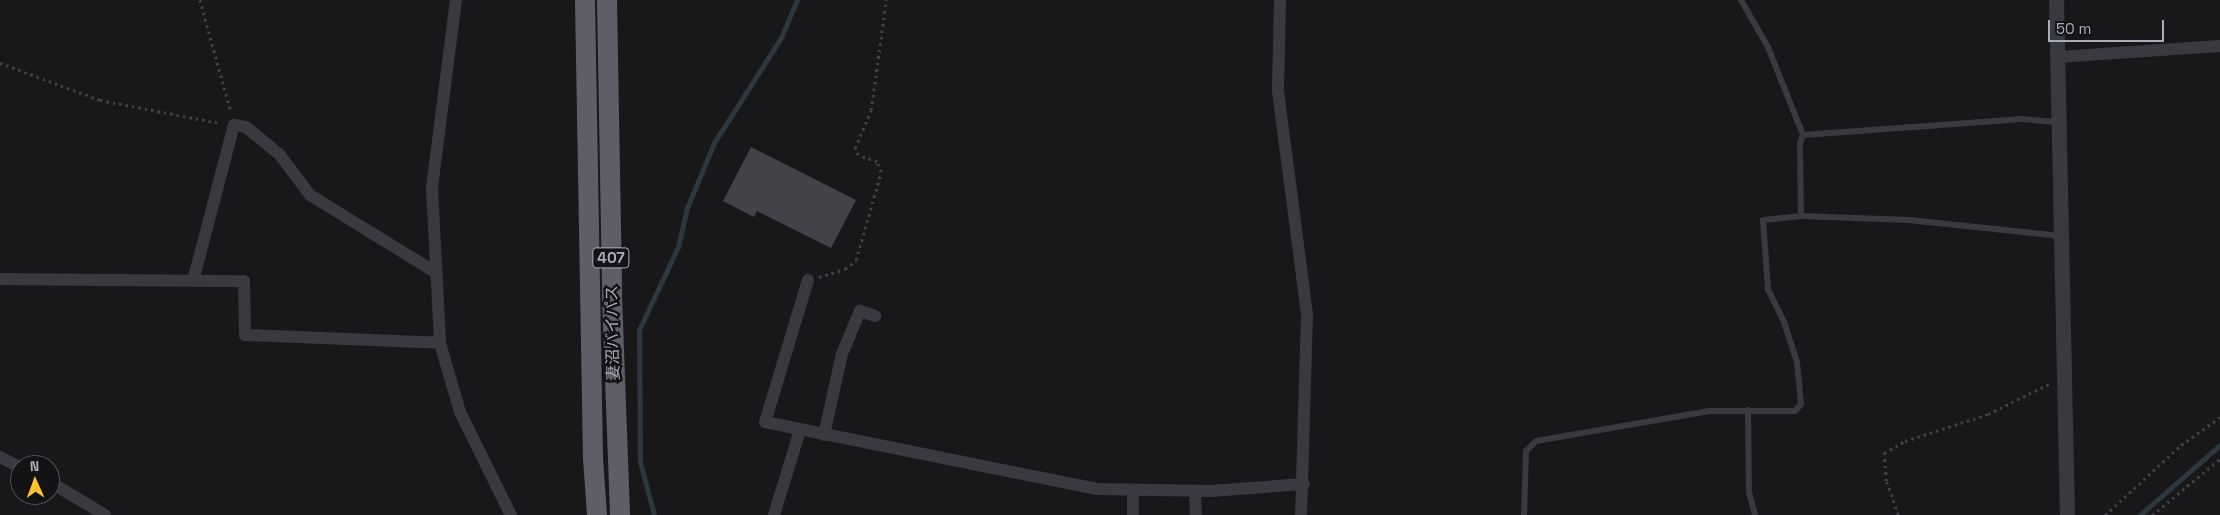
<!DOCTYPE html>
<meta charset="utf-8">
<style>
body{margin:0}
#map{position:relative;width:2220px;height:515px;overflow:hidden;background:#18181b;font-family:"Space Grotesk","Noto Sans JP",sans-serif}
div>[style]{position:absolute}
.stream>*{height:4.5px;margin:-2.25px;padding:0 2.25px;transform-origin:2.25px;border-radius:2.25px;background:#2d3740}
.building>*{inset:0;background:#424348}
.path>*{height:2.5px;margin-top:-1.25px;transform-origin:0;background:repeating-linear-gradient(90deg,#3f4147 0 2.5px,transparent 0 6.5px)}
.service>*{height:6px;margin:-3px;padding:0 3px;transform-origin:3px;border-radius:3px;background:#393a40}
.minor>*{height:12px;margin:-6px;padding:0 6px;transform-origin:6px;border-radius:6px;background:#393a40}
.tertiary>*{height:15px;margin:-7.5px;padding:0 7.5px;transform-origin:7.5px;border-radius:7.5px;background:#393a40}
.trunk>*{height:20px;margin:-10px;padding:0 10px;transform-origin:10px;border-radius:10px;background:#5d5e68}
span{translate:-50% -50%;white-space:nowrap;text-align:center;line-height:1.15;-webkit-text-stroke:5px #131316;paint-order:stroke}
.shield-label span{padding:1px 4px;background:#131316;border:1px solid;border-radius:4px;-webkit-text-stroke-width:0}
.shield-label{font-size:15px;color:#aaaebb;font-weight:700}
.street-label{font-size:16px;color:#aaaebb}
.north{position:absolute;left:10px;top:455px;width:50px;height:50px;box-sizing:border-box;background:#131316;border:1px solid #4f5158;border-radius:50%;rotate:358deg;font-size:14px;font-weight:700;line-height:20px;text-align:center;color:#aaaebb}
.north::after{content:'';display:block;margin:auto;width:18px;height:22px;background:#ffc32c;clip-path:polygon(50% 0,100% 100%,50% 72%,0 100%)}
.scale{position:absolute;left:2048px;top:20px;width:116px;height:22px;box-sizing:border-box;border:2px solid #aaaebb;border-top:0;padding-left:6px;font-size:15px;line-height:18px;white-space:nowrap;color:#aaaebb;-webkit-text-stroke:4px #131316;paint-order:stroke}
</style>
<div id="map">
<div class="stream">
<div style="left:654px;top:515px;width:55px;rotate:-104.8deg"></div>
<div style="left:640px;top:462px;width:132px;rotate:-90.4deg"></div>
<div style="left:639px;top:330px;width:92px;rotate:-64.8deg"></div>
<div style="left:678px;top:247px;width:40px;rotate:-77deg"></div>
<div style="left:687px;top:208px;width:70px;rotate:-67.4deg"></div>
<div style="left:714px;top:143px;width:125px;rotate:-57.5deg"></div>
<div style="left:781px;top:38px;width:41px;rotate:-67.2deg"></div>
<div style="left:2140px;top:515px;width:106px;rotate:-41.2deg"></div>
</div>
<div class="building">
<div style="clip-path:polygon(751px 147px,856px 200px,831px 248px,757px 211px,754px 217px,723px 201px)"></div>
</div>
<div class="path">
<div style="left:200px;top:0;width:116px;rotate:74.5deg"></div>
<div style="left:0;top:63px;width:107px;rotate:20.3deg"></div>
<div style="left:100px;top:100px;width:122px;rotate:10.9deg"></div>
<div style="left:819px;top:277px;width:27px;rotate:-17deg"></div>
<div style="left:845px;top:269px;width:14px;rotate:-39deg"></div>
<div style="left:856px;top:260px;width:91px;rotate:-74.1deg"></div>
<div style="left:881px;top:172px;width:11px;rotate:-112deg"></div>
<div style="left:877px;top:162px;width:20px;rotate:-160deg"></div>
<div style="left:858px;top:155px;width:8px;rotate:-113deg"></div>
<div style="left:855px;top:148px;width:41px;rotate:-67.2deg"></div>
<div style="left:871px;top:110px;width:111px;rotate:-82.2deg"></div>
<div style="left:1898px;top:515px;width:36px;rotate:-109deg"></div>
<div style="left:1886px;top:481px;width:28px;rotate:-94deg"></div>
<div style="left:1884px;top:453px;width:24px;rotate:-30deg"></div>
<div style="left:1905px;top:441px;width:87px;rotate:-18deg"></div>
<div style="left:1988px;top:414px;width:68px;rotate:-26.2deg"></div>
<div style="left:2105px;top:515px;width:103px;rotate:-42.6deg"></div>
<div style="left:2181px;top:445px;width:48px;rotate:-35.7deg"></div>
<div style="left:2152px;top:515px;width:88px;rotate:-39.5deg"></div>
</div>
<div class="service">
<div style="left:1803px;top:135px;width:220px;rotate:-4.2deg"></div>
<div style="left:2022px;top:119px;width:36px;rotate:5deg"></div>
<div style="left:1801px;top:216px;width:108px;rotate:2.1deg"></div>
<div style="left:1909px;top:220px;width:153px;rotate:6deg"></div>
<div style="left:1748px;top:410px;width:82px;rotate:89.3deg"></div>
<div style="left:1749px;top:492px;width:24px;rotate:75deg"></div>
<div style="left:1524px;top:515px;width:64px;rotate:-88.2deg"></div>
<div style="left:1526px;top:451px;width:14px;rotate:-45deg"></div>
<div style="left:1536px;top:441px;width:176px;rotate:-9.8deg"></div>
<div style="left:1709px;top:411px;width:86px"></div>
<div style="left:1795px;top:411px;width:9px;rotate:-49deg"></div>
<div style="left:1801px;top:404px;width:42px;rotate:-95.4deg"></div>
<div style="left:1797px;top:362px;width:40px;rotate:-108deg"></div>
<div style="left:1785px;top:324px;width:39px;rotate:-116deg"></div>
<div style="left:1768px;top:289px;width:69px;rotate:-94.1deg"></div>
<div style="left:1763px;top:220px;width:38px;rotate:-6deg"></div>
<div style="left:1801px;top:216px;width:72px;rotate:-90.8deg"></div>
<div style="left:1800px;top:144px;width:9px;rotate:-72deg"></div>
<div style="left:1803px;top:135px;width:95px;rotate:-111.7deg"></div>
<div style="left:1768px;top:47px;width:54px;rotate:-119.9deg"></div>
</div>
<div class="minor">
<div style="left:456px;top:0;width:190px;rotate:97.3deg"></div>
<div style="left:432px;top:188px;width:155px;rotate:87deg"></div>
<div style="left:440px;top:343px;width:72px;rotate:73.8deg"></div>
<div style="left:460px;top:412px;width:115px;rotate:63.7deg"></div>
<div style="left:1280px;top:0;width:91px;rotate:91.3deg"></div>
<div style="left:1278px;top:91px;width:225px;rotate:82.6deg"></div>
<div style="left:1307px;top:314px;width:201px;rotate:91.7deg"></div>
<div style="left:2058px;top:57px;width:162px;rotate:-3.9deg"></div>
<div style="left:0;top:279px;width:244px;rotate:0.5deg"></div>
<div style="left:244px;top:281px;width:54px;rotate:88.9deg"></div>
<div style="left:245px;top:335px;width:195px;rotate:2.3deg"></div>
<div style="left:808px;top:280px;width:148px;rotate:106.8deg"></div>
<div style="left:765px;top:422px;width:339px;rotate:11.4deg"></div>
<div style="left:1097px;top:489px;width:114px;rotate:1deg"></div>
<div style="left:1211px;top:491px;width:93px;rotate:-4.3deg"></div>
<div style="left:193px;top:281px;width:161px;rotate:-75.3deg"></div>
<div style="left:234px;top:125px;width:12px;rotate:9deg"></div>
<div style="left:246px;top:127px;width:44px;rotate:39.5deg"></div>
<div style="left:280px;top:155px;width:50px;rotate:53.1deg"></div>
<div style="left:310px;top:195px;width:147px;rotate:31.6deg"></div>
<div style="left:824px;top:435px;width:83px;rotate:-77.5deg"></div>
<div style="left:842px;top:354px;width:47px;rotate:-67.3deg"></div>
<div style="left:860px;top:311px;width:16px;rotate:18deg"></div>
<div style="left:0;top:457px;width:22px;rotate:27deg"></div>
<div style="left:50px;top:482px;width:64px;rotate:31deg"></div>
<div style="left:1133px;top:490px;width:25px;rotate:90deg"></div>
<div style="left:1195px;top:491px;width:24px;rotate:88deg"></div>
<div style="left:774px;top:515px;width:89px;rotate:-73deg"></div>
</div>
<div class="tertiary">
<div style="left:2056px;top:0;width:515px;rotate:88.78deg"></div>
</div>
<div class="trunk">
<div style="left:585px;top:0;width:458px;rotate:89deg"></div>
<div style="left:593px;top:458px;width:57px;rotate:86deg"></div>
<div style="left:607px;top:0;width:296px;rotate:89deg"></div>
<div style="left:612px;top:296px;width:219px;rotate:87.9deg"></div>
</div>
<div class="shield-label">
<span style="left:611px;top:258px">407</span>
</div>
<div class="street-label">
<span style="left:613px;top:333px;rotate:-91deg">妻沼バイパス</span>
</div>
<div class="north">N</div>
<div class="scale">50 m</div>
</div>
